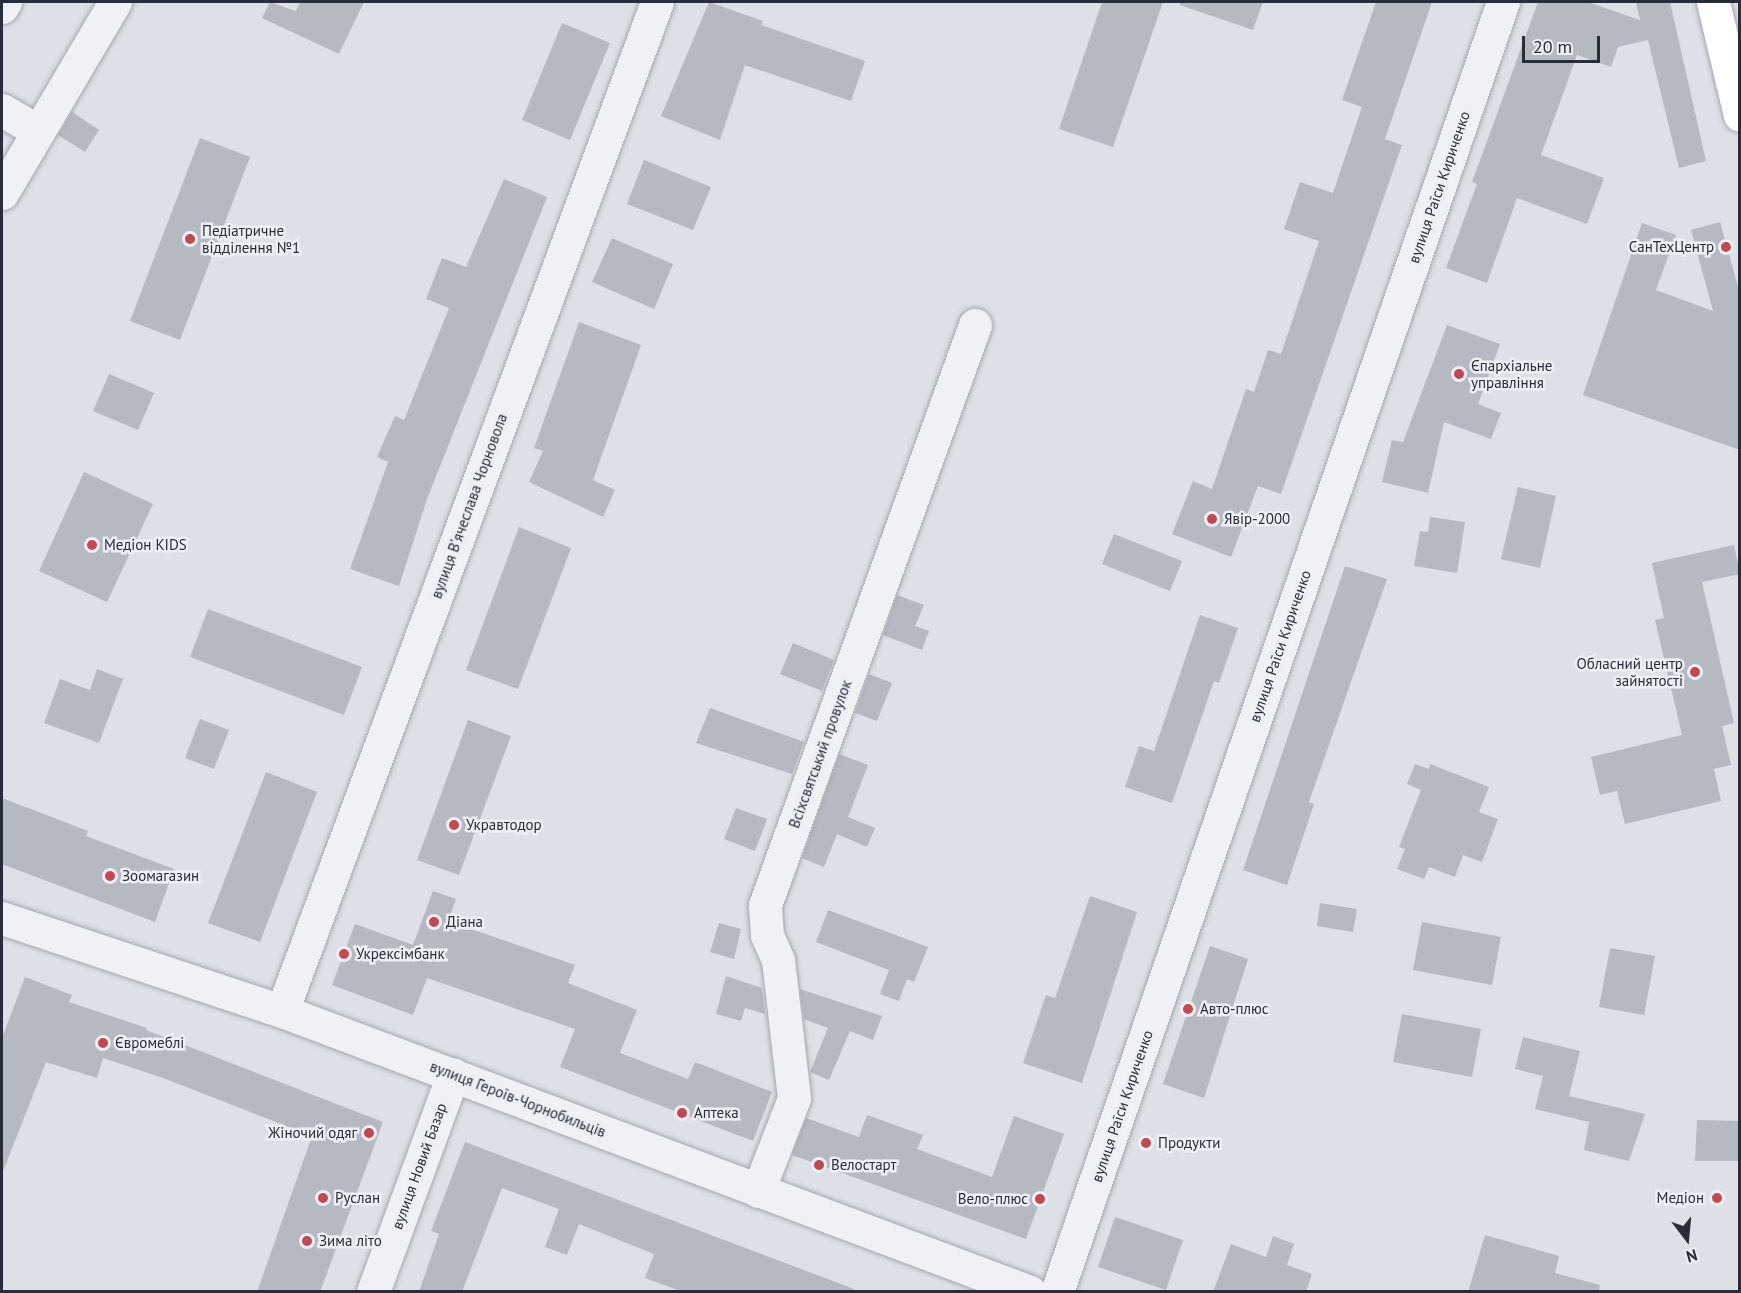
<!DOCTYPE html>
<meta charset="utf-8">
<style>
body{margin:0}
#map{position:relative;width:1741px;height:1293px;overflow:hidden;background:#dde0e6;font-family:"PT Sans",sans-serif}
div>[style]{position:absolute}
.building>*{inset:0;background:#b4b9c2}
.roads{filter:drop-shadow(0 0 2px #a3a7af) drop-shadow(0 0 2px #a3a7af)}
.minor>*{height:33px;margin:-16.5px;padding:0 16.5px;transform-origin:16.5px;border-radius:16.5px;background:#eff1f4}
.major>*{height:33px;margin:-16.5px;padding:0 16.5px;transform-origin:16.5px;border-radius:16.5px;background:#fff}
.dots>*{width:16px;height:16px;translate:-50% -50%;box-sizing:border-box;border:3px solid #eceff4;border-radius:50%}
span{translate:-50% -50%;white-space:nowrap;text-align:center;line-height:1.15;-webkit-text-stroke:5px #eceff4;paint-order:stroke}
.street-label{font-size:15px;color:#272d3b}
.poi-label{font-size:15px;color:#272d3b}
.left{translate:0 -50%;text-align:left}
.right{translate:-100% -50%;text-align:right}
.frame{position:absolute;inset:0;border:3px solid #272d3b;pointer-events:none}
.north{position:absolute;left:1657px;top:1209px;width:60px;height:60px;-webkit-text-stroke:4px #eceff4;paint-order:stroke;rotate:164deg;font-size:16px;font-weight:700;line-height:24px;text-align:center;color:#272d3b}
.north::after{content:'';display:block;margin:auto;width:21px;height:27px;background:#272d3b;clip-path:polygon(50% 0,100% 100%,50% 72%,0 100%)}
.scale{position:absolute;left:1522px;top:36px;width:78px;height:27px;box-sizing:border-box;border:3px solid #272d3b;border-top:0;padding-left:8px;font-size:18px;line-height:21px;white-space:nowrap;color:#272d3b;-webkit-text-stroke:4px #eceff4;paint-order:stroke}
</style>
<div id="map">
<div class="building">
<div style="clip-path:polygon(270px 2px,296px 11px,300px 2px,364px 2px,339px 54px,262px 18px)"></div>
<div style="clip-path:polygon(709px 2px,763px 21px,761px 25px,865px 61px,851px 101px,745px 65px,720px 140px,661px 116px)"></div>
<div style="clip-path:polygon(1102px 2px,1163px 2px,1113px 147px,1059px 129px)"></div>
<div style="clip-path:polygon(1181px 2px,1263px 2px,1253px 30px,1180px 5px)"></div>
<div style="clip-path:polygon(1376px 2px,1432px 2px,1385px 139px,1402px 145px,1281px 494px,1258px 486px,1231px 557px,1172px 534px,1193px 481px,1212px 489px,1246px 389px,1254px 392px,1268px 350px,1281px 354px,1319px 241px,1284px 229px,1300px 182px,1333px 193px,1362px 107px,1342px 100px)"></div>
<div style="clip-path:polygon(1538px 2px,1588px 2px,1640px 20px,1636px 2px,1670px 2px,1706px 161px,1679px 168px,1648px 40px,1618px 47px,1611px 67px,1577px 55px,1541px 155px,1604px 178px,1587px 224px,1517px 198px,1487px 283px,1446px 268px,1477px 184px,1472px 182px)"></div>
<div style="clip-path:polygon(562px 23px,610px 43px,570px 140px,522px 120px)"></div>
<div style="clip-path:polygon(72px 112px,99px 130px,85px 152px,58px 135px)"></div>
<div style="clip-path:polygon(200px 138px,250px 157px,180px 340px,130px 321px)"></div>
<div style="clip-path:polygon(644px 160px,711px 187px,693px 230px,627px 204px)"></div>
<div style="clip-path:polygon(504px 179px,547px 197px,427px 499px,399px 586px,350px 569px,388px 462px,377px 457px,395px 416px,404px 420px,449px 308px,426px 299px,442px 258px,466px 267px)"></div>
<div style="clip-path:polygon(1720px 222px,1740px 294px,1740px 450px,1583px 395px,1642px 223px,1676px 235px,1656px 290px,1713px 311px,1691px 230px)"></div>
<div style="clip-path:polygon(612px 238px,673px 264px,654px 309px,592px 282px)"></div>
<div style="clip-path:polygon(579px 322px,641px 345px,593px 480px,615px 490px,603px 517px,529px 482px,543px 451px,534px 448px)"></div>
<div style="clip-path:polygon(1447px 325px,1500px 344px,1478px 404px,1501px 413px,1491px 439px,1444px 422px,1428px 493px,1382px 482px,1392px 440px,1403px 442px)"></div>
<div style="clip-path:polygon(109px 374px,154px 393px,138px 430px,93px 411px)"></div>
<div style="clip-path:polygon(84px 472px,153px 504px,107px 602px,39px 571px)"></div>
<div style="clip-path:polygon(1518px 487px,1556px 496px,1540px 568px,1501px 559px)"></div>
<div style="clip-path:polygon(1430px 517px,1465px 522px,1457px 573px,1414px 566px,1420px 531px,1428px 532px)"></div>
<div style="clip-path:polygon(519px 527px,571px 548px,518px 689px,466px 670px)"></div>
<div style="clip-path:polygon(1114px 534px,1182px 561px,1170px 591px,1102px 564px)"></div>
<div style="clip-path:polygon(1734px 545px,1740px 574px,1702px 582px,1734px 723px,1722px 726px,1731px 765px,1714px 769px,1721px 801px,1625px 824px,1617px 791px,1600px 795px,1591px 757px,1682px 735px,1655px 620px,1664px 618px,1652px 563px)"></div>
<div style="clip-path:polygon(1345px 566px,1387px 579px,1309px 802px,1314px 804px,1287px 885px,1243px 870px)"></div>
<div style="clip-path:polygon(897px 595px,924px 605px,915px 626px,929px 631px,922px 650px,883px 635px)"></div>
<div style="clip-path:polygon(208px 609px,362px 667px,344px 715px,190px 657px)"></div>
<div style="clip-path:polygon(1200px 615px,1238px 628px,1219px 683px,1214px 681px,1172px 803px,1125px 787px,1139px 746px,1154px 751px)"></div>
<div style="clip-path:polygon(793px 643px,834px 660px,822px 691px,780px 674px)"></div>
<div style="clip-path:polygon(97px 669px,123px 679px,99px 743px,44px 723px,60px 679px,90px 690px)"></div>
<div style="clip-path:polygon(869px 674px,892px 683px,877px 721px,855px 713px)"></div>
<div style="clip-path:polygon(710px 708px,804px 742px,792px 774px,696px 743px)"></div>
<div style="clip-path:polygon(200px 719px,229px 730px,214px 769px,185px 758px)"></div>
<div style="clip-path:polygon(468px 720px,511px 736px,459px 875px,417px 860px)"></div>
<div style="clip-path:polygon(839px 754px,868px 765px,848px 817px,875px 828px,867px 847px,837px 834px,824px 867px,802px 858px)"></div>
<div style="clip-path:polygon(1415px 764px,1429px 769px,1430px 764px,1489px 787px,1479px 812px,1498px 819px,1482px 862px,1463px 855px,1455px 877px,1429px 867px,1424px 879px,1397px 869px,1405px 849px,1399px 847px,1421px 790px,1407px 784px)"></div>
<div style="clip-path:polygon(266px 772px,317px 792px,260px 942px,208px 923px)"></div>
<div style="clip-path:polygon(2px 798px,88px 831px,86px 836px,174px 869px,155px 922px,2px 864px)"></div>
<div style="clip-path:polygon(736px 808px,767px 819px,755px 851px,724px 839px)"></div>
<div style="clip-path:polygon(433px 891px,456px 899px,448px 921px,575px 965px,568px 983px,637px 1010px,620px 1053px,688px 1079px,695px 1062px,772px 1092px,753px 1141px,560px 1067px,575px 1029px,427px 978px,413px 1015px,332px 985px,355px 924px,413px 945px)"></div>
<div style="clip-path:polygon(1090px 896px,1137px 912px,1082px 1083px,1023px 1063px,1046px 995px,1055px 998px)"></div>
<div style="clip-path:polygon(1320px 903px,1357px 909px,1353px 932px,1317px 926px)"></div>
<div style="clip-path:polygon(828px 910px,928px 947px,914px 982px,907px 979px,899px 1001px,880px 994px,889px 970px,816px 942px)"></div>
<div style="clip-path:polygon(1422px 922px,1501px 937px,1492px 985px,1413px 970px)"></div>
<div style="clip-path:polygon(719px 923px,741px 929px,734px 959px,710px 952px)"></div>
<div style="clip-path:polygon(1210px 946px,1248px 959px,1204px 1098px,1163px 1084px)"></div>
<div style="clip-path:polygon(1610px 948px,1655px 956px,1644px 1015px,1599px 1007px)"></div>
<div style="clip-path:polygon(726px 976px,762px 988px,765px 1014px,745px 1008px,741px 1021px,716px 1014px)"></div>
<div style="clip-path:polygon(25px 977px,72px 995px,69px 1002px,147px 1028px,146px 1030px,383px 1122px,320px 1292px,257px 1292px,312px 1136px,163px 1078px,103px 1058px,97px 1078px,46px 1062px,2px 1174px,2px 1038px)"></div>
<div style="clip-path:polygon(800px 989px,882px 1016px,873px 1040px,850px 1031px,829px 1080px,810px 1072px,828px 1028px,804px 1019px)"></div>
<div style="clip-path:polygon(1402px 1014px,1481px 1029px,1472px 1077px,1393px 1062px)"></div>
<div style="clip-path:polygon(1523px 1037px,1580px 1051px,1569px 1096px,1645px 1114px,1629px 1161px,1584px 1150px,1589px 1122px,1535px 1109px,1543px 1076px,1515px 1069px)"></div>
<div style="clip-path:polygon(867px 1115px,923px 1135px,917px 1149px,992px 1177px,1014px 1116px,1064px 1134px,1026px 1239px,792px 1155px,806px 1118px,859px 1137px)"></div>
<div style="clip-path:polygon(1697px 1120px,1740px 1121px,1740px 1161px,1695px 1161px)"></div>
<div style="clip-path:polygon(465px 1142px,854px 1289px,854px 1292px,683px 1292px,645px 1278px,654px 1254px,579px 1224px,567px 1255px,545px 1247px,559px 1209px,502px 1188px,462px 1292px,419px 1292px,439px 1234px,431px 1231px)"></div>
<div style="clip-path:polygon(1115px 1217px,1183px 1240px,1166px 1290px,1098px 1267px)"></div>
<div style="clip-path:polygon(1485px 1235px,1559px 1256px,1555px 1273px,1600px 1285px,1599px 1292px,1468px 1292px)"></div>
<div style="clip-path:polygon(1273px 1236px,1294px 1244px,1287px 1265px,1312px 1274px,1306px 1292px,1213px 1292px,1231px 1244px,1266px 1257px)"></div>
</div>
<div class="roads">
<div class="minor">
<div style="left:2px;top:7px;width:6px;rotate:-59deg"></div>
<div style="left:2px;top:110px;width:42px;rotate:30.3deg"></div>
<div style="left:2px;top:193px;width:222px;rotate:-59.4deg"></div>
<div style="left:2px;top:918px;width:295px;rotate:18.4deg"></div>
<div style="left:282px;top:1011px;width:799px;rotate:20.59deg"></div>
<div style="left:282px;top:1011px;width:1076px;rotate:-69.61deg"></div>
<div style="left:758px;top:1191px;width:100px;rotate:-68.8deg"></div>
<div style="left:794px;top:1098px;width:139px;rotate:-96.6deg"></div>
<div style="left:778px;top:960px;width:27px;rotate:-114deg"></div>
<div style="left:767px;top:935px;width:30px;rotate:-94deg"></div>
<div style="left:765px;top:905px;width:617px;rotate:-70.1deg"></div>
<div style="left:373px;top:1292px;width:232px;rotate:-69.8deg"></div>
<div style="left:1057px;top:1292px;width:1365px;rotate:-70.93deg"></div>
</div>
<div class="major">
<div style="left:1713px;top:2px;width:116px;rotate:76.6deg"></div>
</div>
</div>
<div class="dots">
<div style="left:190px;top:239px;background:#c54752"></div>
<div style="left:1726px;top:247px;background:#c54752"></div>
<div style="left:1459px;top:374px;background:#c54752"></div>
<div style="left:1212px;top:519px;background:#c54752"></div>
<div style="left:92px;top:545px;background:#c54752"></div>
<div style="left:1695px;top:672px;background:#c54752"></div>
<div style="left:454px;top:825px;background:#c54752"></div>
<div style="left:110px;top:876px;background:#c54752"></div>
<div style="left:434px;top:922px;background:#c54752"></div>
<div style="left:344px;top:954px;background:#c54752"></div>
<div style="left:1188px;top:1009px;background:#c54752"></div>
<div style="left:103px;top:1043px;background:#c54752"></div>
<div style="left:682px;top:1113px;background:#c54752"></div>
<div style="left:369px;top:1133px;background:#c54752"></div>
<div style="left:1146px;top:1143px;background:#c54752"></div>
<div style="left:819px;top:1165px;background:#c54752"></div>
<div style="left:323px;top:1198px;background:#c54752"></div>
<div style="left:1717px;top:1198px;background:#c54752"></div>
<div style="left:1040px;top:1199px;background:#c54752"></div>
<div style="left:307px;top:1241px;background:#c54752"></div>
</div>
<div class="street-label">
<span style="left:1439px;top:187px;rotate:-71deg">вулиця Раїси Кириченко</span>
<span style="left:469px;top:506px;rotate:-70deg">вулиця Вʼячеслава Чорновола</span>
<span style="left:1280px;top:646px;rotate:-71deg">вулиця Раїси Кириченко</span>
<span style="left:820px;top:754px;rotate:-70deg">Всіхсвятський провулок</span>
<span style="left:518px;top:1099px;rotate:21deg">вулиця Героїв-Чорнобильців</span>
<span style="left:1122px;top:1106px;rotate:-71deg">вулиця Раїси Кириченко</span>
<span style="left:419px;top:1166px;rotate:-70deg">вулиця Новий Базар</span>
</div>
<div class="poi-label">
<span class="left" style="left:202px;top:239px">Педіатричне<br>відділення №1</span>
<span class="right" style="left:1714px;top:247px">СанТехЦентр</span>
<span class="left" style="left:1471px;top:374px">Єпархіальне<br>управління</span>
<span class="left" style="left:1224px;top:519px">Явір-2000</span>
<span class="left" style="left:104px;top:545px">Медіон KIDS</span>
<span class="right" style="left:1683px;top:672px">Обласний центр<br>зайнятості</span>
<span class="left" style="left:466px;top:825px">Укравтодор</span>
<span class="left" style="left:122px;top:876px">Зоомагазин</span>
<span class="left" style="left:446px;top:922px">Діана</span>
<span class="left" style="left:356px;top:954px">Укрексімбанк</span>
<span class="left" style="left:1200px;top:1009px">Авто-плюс</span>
<span class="left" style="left:115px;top:1043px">Євромеблі</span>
<span class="left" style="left:694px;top:1113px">Аптека</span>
<span class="right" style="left:357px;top:1133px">Жіночий одяг</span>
<span class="left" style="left:1158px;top:1143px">Продукти</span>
<span class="left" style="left:831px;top:1165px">Велостарт</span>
<span class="left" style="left:335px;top:1198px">Руслан</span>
<span class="right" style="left:1704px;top:1198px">Медіон</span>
<span class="right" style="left:1028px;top:1199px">Вело-плюс</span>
<span class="left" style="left:319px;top:1241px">Зима літо</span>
</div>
<div class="frame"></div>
<div class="north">N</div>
<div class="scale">20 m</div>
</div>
